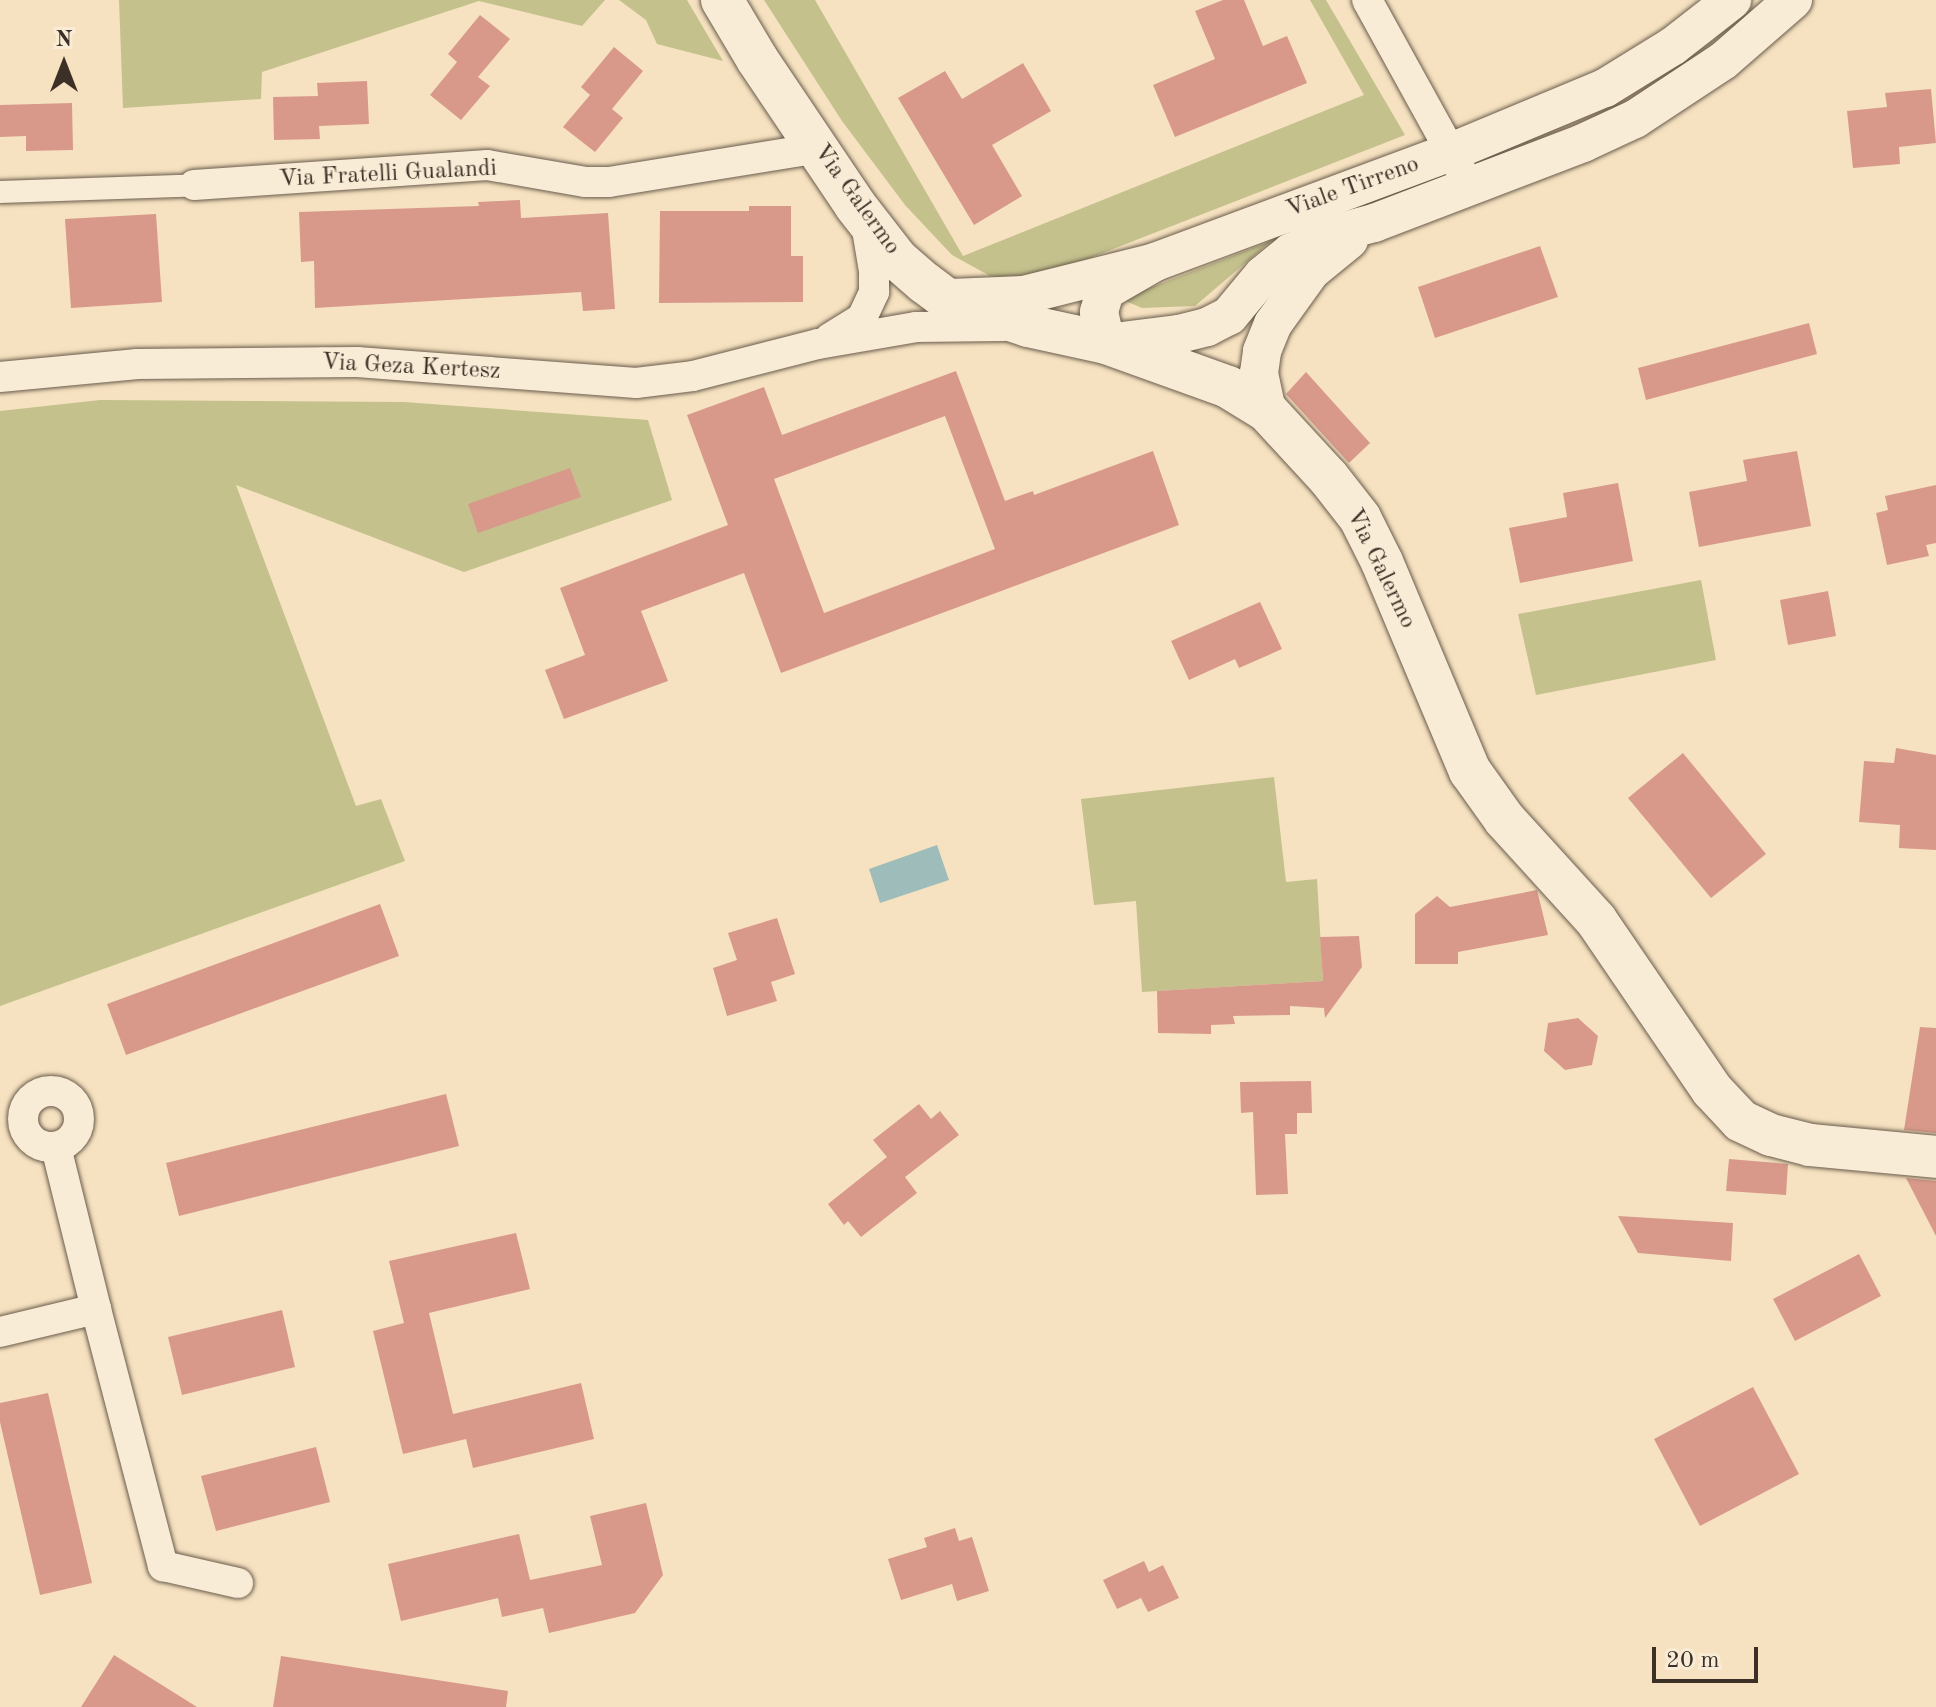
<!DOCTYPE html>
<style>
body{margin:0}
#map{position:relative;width:1936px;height:1707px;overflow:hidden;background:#f6e2c0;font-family:"Old Standard TT",serif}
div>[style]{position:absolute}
.green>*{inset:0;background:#c4c18d}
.water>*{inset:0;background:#9ebcb9}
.building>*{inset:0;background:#d8998b}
.roads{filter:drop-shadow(0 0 2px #6a5c4c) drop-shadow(0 0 2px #6a5c4c)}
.pedestrian>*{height:22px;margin:-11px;padding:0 11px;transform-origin:11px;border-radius:11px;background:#f9ecd6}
.minor>*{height:30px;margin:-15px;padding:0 15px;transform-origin:15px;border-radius:15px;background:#f9ecd6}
.minor>.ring{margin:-15px;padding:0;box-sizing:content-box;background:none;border:30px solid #f9ecd6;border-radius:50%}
.tertiary>*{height:38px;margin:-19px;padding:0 19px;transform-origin:19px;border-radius:19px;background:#f9ecd6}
.secondary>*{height:42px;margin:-21px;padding:0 21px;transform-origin:21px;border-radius:21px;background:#f9ecd6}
span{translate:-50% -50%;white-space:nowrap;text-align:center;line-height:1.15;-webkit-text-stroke:7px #f9ecd6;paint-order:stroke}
.street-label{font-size:24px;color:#3c2f26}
.north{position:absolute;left:24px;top:24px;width:80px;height:80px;-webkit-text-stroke:6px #f9ecd6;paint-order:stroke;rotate:0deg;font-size:22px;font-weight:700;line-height:32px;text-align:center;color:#3c2f26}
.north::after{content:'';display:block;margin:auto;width:28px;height:36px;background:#3c2f26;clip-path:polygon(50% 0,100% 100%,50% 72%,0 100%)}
.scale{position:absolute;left:1652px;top:1647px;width:106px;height:36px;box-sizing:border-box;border:4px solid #3c2f26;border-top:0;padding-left:10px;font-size:24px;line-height:28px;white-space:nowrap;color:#3c2f26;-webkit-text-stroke:6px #f9ecd6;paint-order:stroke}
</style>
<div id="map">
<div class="green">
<div style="clip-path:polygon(605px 0,582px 26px,479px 1px,262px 72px,261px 99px,123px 108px,119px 0)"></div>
<div style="clip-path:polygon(619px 0,687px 0,723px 61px,657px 44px,646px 20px)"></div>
<div style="clip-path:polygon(764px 0,815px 0,963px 256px,1364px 95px,1310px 0,1326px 0,1405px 135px,1067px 267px,1006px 278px,990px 276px,952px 255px,905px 205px,842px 121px)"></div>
<div style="clip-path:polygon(1271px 241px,1195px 306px,1142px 308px,1121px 299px)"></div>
<div style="clip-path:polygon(100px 400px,404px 402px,648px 420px,672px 500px,464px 572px,236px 485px,356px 806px,381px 799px,405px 861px,0 1006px,0 411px)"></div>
<div style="clip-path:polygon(1701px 580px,1716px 660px,1536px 695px,1518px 614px)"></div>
<div style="clip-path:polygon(1274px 777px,1286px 882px,1317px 879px,1323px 981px,1142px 992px,1136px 901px,1094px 905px,1081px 799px)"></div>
</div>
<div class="water">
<div style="clip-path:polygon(937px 845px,949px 880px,880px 903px,869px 869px)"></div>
</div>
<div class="building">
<div style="clip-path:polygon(1223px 0,1244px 0,1263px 46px,1287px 36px,1307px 83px,1175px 137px,1153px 85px,1215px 59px,1195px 11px)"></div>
<div style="clip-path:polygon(480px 15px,510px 39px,478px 77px,490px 86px,461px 120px,430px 95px,457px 62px,448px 54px)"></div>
<div style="clip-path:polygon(614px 47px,643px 71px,612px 109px,623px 118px,595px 152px,563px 127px,590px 95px,581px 87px)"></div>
<div style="clip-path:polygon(1023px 63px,1051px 111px,992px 145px,1022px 196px,974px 225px,898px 98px,945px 71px,962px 99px)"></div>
<div style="clip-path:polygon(367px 81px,369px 124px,319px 126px,320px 139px,274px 140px,273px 97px,318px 96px,317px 83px)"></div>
<div style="clip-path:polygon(1931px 89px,1936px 143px,1899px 147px,1900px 164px,1853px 168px,1847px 111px,1887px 107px,1885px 93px)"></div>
<div style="clip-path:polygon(72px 103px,73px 150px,26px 151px,26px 136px,0 137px,0 105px)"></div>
<div style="clip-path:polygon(520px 200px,521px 218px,608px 213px,615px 309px,583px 311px,581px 292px,315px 308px,314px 261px,301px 262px,299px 212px,479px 206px,478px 202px)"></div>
<div style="clip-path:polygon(749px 206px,791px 206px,791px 256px,803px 256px,803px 302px,659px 303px,660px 211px,749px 211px)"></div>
<div style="clip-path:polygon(156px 214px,162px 302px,71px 308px,65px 219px)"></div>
<div style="clip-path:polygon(1540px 246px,1558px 297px,1435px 338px,1418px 287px)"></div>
<div style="clip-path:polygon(1809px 323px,1817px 354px,1646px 400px,1638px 368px)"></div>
<div style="clip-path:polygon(evenodd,956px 371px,1005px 501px,1033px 491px,1034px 495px,1153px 451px,1179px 525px,781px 673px,744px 573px,641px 611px,668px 681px,564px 719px,545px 670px,585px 655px,560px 588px,728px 525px,687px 415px,764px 387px,782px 435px,956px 371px,945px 416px,995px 549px,824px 613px,774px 479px,945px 416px)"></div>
<div style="clip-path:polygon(1306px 372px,1370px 443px,1349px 463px,1286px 394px)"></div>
<div style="clip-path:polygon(1797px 451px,1811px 526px,1699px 547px,1689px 492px,1747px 481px,1743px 460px)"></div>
<div style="clip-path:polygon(570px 468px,581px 497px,478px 533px,468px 504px)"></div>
<div style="clip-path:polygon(1618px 483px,1633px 561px,1520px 583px,1509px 528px,1567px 517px,1563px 493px)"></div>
<div style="clip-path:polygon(1936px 485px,1936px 543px,1926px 545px,1929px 556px,1887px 565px,1876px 513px,1888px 510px,1885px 496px)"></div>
<div style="clip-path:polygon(1828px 591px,1836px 636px,1788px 645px,1780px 600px)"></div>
<div style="clip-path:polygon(1260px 602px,1282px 649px,1239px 668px,1235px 659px,1189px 680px,1171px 641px)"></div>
<div style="clip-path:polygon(1896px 748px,1936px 755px,1936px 850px,1899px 848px,1900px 825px,1859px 822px,1864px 761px,1894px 763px)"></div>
<div style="clip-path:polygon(1683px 753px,1766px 854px,1711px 898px,1628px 798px)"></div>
<div style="clip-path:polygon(1537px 890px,1548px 935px,1458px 952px,1458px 964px,1415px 964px,1415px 914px,1437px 896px,1450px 907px)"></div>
<div style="clip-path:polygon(380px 904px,399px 956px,126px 1055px,107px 1004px)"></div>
<div style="clip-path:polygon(777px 918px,795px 974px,771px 982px,777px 1001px,727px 1016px,713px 968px,737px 960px,728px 933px)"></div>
<div style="clip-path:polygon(1359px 936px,1362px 967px,1325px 1018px,1324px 1008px,1290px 1006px,1290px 1015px,1233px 1016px,1235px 1024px,1211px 1025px,1211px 1034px,1158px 1033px,1157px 991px,1323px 981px,1320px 937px)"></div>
<div style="clip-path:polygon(1578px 1018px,1598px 1036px,1592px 1065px,1565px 1070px,1544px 1051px,1548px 1023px)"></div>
<div style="clip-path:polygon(1920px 1027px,1936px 1028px,1936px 1133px,1904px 1130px)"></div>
<div style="clip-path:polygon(1311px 1081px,1312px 1113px,1297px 1113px,1297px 1134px,1285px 1134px,1288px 1194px,1256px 1195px,1253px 1112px,1241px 1113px,1240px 1082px)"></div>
<div style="clip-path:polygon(446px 1094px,459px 1146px,179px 1216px,166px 1163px)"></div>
<div style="clip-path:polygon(919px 1104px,931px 1119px,940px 1111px,959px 1135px,905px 1177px,917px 1193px,861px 1237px,848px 1221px,844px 1225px,828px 1204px,887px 1157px,873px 1140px)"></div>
<div style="clip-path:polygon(1729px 1159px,1788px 1164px,1786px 1195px,1726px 1191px)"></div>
<div style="clip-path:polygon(1906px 1178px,1936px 1181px,1936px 1236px)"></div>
<div style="clip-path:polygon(1618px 1216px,1733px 1223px,1731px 1261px,1638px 1253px)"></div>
<div style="clip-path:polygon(516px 1233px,530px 1289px,429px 1313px,453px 1414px,581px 1383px,594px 1439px,473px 1468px,466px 1439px,403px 1454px,373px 1331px,404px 1323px,389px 1261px)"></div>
<div style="clip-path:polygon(1859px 1254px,1881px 1296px,1795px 1341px,1773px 1299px)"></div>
<div style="clip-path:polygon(282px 1310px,295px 1367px,182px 1395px,168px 1337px)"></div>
<div style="clip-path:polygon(1753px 1387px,1799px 1474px,1700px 1526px,1654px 1439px)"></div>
<div style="clip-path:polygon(48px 1393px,92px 1583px,40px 1595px,0 1422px,0 1403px)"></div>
<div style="clip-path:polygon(316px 1447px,330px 1502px,216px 1531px,201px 1476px)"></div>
<div style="clip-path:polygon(646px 1503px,663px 1575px,635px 1613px,549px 1633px,543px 1608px,502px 1617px,498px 1598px,401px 1621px,388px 1564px,519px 1534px,530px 1580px,602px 1565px,590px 1516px)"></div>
<div style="clip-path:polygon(955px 1528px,959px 1541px,972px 1537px,989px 1591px,957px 1601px,952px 1584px,901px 1600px,888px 1559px,927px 1547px,924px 1538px)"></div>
<div style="clip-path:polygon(1144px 1561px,1149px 1572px,1163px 1565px,1179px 1598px,1148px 1612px,1141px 1598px,1117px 1609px,1103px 1580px)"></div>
<div style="clip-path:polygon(114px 1655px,197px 1707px,81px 1707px)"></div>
<div style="clip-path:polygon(281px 1656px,508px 1691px,506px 1707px,273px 1707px)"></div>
</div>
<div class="roads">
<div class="pedestrian">
<div style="left:0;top:192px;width:185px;rotate:-1.9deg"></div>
</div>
<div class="minor">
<div style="left:1367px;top:0;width:194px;rotate:61.1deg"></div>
<div style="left:194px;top:185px;width:294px;rotate:-3.9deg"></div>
<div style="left:487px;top:165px;width:99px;rotate:9.8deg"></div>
<div style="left:585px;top:182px;width:24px"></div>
<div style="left:609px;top:182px;width:212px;rotate:-9.2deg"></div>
<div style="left:830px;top:338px;width:38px;rotate:-32deg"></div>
<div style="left:862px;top:318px;width:29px;rotate:-65deg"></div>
<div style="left:874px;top:292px;width:21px;rotate:-90deg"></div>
<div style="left:874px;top:271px;width:49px;rotate:-99.5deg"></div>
<div style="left:0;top:377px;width:138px;rotate:-5.4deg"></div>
<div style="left:137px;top:364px;width:220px;rotate:-0.5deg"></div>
<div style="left:357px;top:362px;width:280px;rotate:4.3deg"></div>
<div style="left:636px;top:383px;width:57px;rotate:-7deg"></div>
<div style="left:693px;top:376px;width:129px;rotate:-14.4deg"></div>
<div style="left:818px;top:344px;width:99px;rotate:-9.8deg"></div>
<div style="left:916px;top:327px;width:87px;rotate:-0.7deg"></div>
<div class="ring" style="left:23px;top:1091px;width:26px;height:26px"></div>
<div style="left:56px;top:1147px;width:167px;rotate:76.1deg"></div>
<div style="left:0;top:1332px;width:99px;rotate:-13.5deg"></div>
<div style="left:96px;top:1309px;width:266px;rotate:75.4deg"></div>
<div style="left:163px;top:1566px;width:77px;rotate:12.8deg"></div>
</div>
<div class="tertiary">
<div style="left:1155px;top:262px;width:58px;rotate:149.9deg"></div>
<div style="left:1105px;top:291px;width:22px;rotate:106deg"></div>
<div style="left:1099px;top:312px;width:32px;rotate:77deg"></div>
<div style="left:1106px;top:343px;width:74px;rotate:-7deg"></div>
<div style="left:1179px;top:334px;width:29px;rotate:-14deg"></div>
<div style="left:1207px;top:327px;width:25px;rotate:-27deg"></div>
<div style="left:1229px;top:316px;width:53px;rotate:-50.3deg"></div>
<div style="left:1263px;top:275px;width:36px;rotate:-39deg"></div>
<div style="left:1291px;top:252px;width:42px;rotate:-24.1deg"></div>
<div style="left:1329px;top:235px;width:47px;rotate:-14.9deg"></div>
<div style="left:1374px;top:223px;width:224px;rotate:-20.9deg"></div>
<div style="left:1583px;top:143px;width:57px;rotate:-24.8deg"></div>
<div style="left:1635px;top:119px;width:105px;rotate:-33.4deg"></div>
<div style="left:1723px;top:61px;width:93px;rotate:-41.1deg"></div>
<div style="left:951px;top:298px;width:73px;rotate:-2.4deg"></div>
<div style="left:1024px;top:295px;width:135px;rotate:-14.1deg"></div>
<div style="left:1155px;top:262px;width:316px;rotate:-20.4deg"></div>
<div style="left:1451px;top:152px;width:167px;rotate:-22.6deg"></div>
<div style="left:1605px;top:88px;width:80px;rotate:-31.7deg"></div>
<div style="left:1673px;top:46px;width:75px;rotate:-37.9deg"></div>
<div style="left:1267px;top:411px;width:39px;rotate:-102deg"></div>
<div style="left:1259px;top:373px;width:22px;rotate:-82deg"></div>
<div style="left:1262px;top:351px;width:29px;rotate:-68deg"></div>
<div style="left:1273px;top:324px;width:65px;rotate:-54.4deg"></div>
<div style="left:1311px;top:271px;width:49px;rotate:-39.2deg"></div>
</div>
<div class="secondary">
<div style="left:722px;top:0;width:69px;rotate:59.3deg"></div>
<div style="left:757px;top:59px;width:176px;rotate:56.1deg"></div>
<div style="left:855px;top:205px;width:68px;rotate:52.1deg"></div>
<div style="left:897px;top:259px;width:37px;rotate:41deg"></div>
<div style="left:925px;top:283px;width:25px;rotate:37deg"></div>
<div style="left:945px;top:298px;width:88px;rotate:18.6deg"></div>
<div style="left:1028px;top:326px;width:80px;rotate:12.3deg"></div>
<div style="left:1106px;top:343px;width:130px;rotate:19.8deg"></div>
<div style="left:1228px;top:387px;width:46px;rotate:31.6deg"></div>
<div style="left:1267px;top:411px;width:90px;rotate:47.3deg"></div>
<div style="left:1328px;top:477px;width:52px;rotate:52deg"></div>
<div style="left:1360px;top:518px;width:49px;rotate:63.4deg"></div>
<div style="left:1382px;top:562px;width:227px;rotate:67.2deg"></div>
<div style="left:1470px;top:771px;width:60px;rotate:54.5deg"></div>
<div style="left:1505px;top:820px;width:135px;rotate:47.7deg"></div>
<div style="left:1596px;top:920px;width:206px;rotate:55.7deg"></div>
<div style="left:1712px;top:1090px;width:42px;rotate:46.9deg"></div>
<div style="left:1741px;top:1121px;width:33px;rotate:25deg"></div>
<div style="left:1771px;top:1135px;width:40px;rotate:14.4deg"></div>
<div style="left:1810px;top:1145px;width:127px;rotate:5.4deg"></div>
</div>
</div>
<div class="street-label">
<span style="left:388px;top:175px;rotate:-3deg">Via Fratelli Gualandi</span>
<span style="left:1353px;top:188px;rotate:-20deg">Viale Tirreno</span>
<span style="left:856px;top:200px;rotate:54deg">Via Galermo</span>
<span style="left:411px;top:368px;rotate:3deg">Via Geza Kertesz</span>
<span style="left:1380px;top:569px;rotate:64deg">Via Galermo</span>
</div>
<div class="north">N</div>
<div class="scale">20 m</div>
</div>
